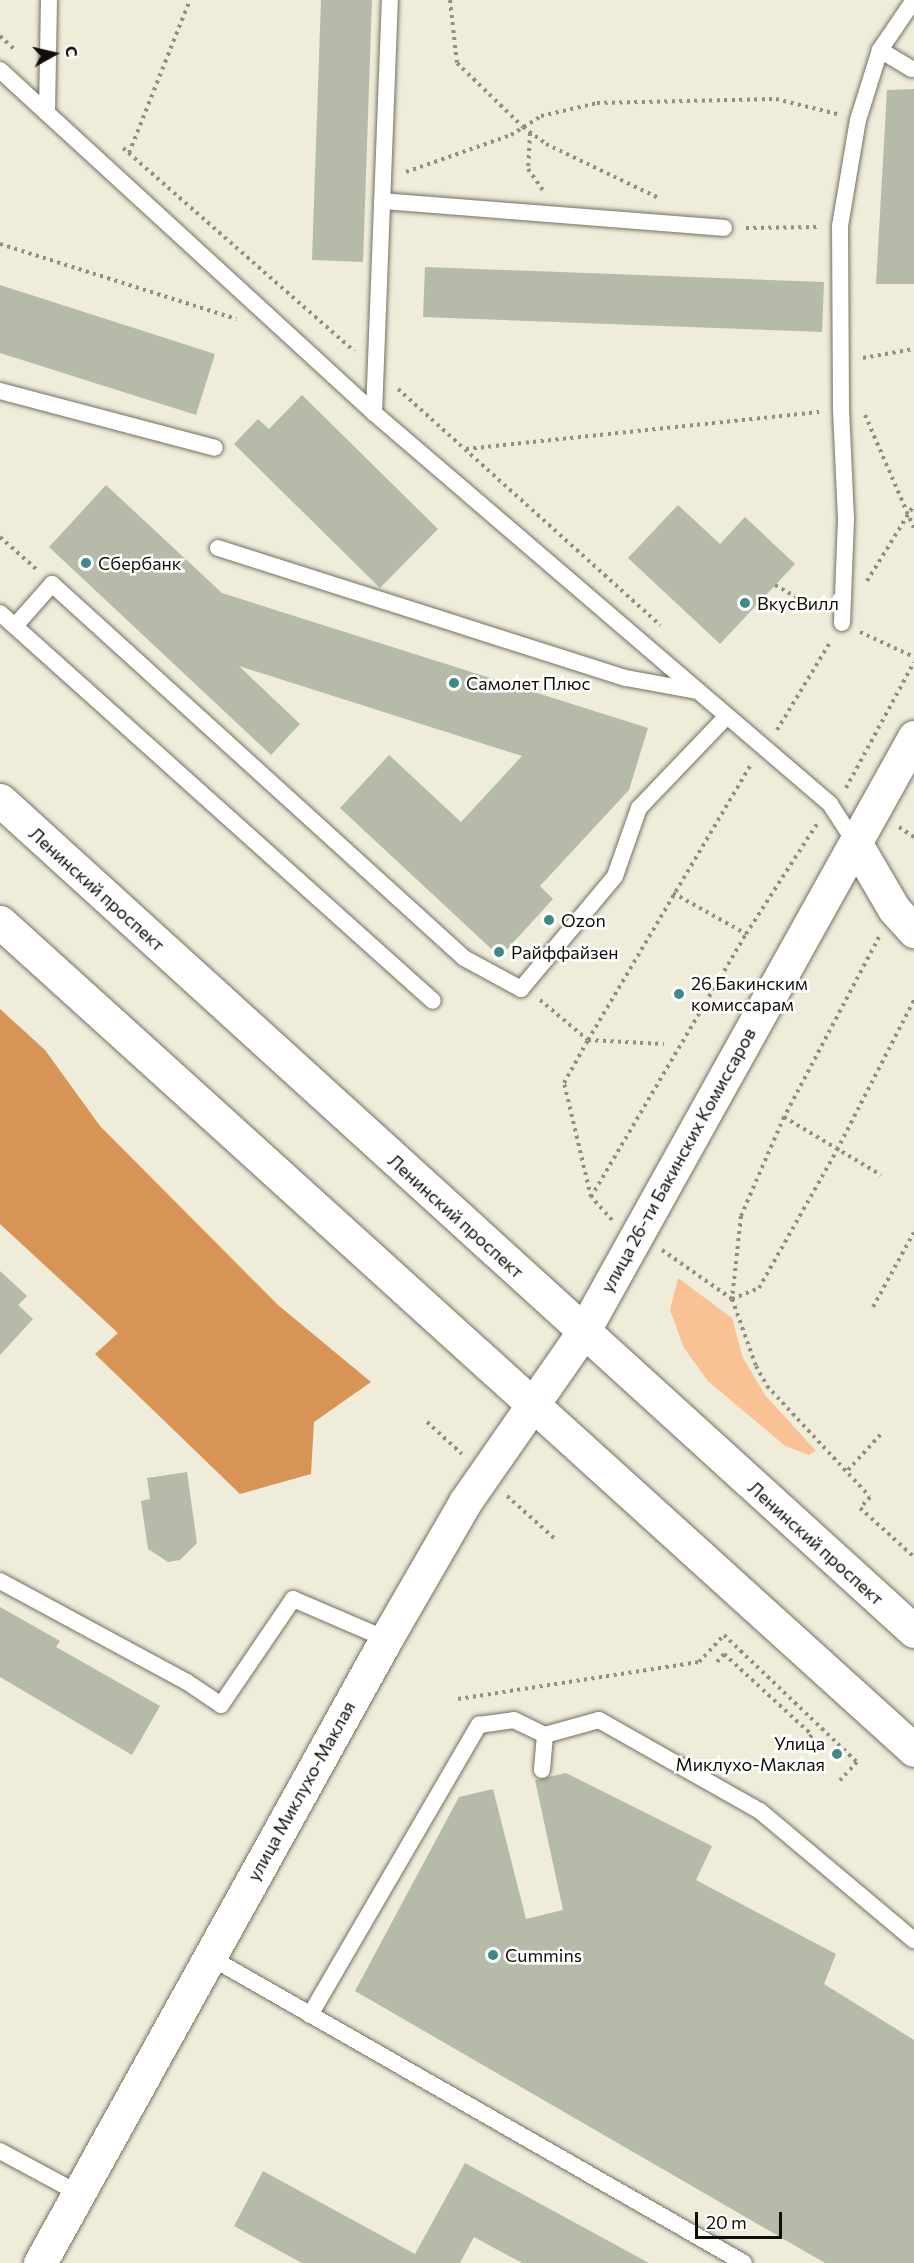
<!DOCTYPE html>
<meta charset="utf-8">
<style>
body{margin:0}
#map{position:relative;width:914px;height:2263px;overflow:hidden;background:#efecda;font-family:Commissioner,sans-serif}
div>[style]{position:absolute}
.green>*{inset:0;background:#f8c294}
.forest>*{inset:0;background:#d79456}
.building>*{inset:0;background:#b6baa9}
.path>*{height:4px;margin-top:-2px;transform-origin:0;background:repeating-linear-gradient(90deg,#928f82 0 3px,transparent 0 7.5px)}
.roads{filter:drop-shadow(0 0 2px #747162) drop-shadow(0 0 2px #747162)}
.service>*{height:16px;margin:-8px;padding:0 8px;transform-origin:8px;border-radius:8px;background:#fff}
.minor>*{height:33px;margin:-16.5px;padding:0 16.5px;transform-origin:16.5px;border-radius:16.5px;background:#fff}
.secondary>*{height:33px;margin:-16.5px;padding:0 16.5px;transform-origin:16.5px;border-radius:16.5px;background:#fff}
.primary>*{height:33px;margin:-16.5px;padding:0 16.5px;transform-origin:16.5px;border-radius:16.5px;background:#fff}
.dots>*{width:16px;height:16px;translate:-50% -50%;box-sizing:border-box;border:3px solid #fff;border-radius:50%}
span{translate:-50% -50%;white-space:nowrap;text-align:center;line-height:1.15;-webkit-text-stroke:5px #fff;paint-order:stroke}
.poi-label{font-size:18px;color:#0f0e08}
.left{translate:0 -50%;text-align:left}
.right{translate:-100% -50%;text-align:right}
.street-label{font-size:18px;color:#0f0e08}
.north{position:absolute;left:24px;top:24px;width:60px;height:60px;-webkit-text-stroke:4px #fff;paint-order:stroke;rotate:82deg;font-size:16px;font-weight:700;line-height:24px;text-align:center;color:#0f0e08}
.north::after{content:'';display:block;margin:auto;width:21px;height:27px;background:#0f0e08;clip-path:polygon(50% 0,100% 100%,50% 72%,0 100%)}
.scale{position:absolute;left:695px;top:2212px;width:87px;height:27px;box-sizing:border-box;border:3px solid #0f0e08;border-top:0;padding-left:8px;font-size:18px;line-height:21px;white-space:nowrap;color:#0f0e08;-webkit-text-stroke:4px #fff;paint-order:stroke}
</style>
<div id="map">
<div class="green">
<div style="clip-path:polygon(678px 1278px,732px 1318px,743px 1358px,765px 1395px,816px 1451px,809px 1455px,785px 1446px,708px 1381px,684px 1348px,670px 1310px)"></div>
</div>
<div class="forest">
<div style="clip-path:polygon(0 1009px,45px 1050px,100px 1126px,278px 1305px,371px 1382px,314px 1422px,311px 1474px,240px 1494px,95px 1354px,118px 1333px,0 1224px)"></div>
</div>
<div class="building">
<div style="clip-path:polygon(321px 0,372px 0,363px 262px,312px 260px)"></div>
<div style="clip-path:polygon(914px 89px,914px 284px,876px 284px,887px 90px)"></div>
<div style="clip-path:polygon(425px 267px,824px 282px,822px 332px,423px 317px)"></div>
<div style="clip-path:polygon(0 285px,215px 354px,196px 415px,0 353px)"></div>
<div style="clip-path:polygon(302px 395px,438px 529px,380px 588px,234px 444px,258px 419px,269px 429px)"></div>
<div style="clip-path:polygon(106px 485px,222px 593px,648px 728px,629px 790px,540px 886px,553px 899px,500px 957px,340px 808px,389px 755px,461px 822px,522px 756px,239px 666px,300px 724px,271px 755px,49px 547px)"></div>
<div style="clip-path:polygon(678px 505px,720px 544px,745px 517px,795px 564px,720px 644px,628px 558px)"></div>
<div style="clip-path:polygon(0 1271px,27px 1296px,18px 1305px,33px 1319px,0 1355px)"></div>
<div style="clip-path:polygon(187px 1472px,197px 1543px,180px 1560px,168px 1562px,148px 1549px,141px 1501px,150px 1499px,147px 1478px)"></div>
<div style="clip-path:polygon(0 1607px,60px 1641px,56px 1647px,160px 1706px,132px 1755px,0 1677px)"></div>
<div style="clip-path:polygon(566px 1773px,712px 1846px,696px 1880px,836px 1954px,824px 1984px,914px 2040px,914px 2263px,825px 2263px,355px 1991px,459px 1797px,493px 1789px,526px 1919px,563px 1910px,535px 1780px)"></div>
<div style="clip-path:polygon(465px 2163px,649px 2263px,522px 2263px,474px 2237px,460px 2263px,302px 2263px,234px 2226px,263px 2171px,415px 2254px)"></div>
</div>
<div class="path">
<div style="left:450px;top:0;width:63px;rotate:83.7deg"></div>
<div style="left:457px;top:63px;width:92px;rotate:44.1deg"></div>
<div style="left:523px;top:127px;width:29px;rotate:36deg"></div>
<div style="left:546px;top:144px;width:127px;rotate:25.6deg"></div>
<div style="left:0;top:36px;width:21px;rotate:43deg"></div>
<div style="left:530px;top:133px;width:36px;rotate:93deg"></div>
<div style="left:528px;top:169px;width:28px;rotate:55deg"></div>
<div style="left:123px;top:148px;width:308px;rotate:41.3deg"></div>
<div style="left:129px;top:153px;width:165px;rotate:-68.3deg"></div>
<div style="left:406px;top:172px;width:111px;rotate:-19.4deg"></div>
<div style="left:511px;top:135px;width:36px;rotate:-32deg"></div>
<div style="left:541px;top:116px;width:57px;rotate:-13.1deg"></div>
<div style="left:597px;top:103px;width:179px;rotate:-1.3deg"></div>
<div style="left:776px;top:99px;width:63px;rotate:13.8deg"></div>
<div style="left:746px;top:228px;width:73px;rotate:-0.8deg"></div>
<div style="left:0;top:244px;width:248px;rotate:17.6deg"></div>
<div style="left:863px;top:358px;width:52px;rotate:-10deg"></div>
<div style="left:398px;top:389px;width:353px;rotate:42deg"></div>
<div style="left:865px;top:415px;width:123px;rotate:66.6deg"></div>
<div style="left:466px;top:449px;width:355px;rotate:-6deg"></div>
<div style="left:0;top:537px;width:48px;rotate:41.6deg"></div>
<div style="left:867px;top:581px;width:89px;rotate:-58.3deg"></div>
<div style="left:775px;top:585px;width:51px;rotate:29.6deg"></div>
<div style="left:860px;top:632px;width:60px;rotate:24.8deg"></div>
<div style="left:777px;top:730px;width:104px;rotate:-58.8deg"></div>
<div style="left:846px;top:788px;width:143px;rotate:-61.6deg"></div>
<div style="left:899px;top:827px;width:18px;rotate:34deg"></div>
<div style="left:673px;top:893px;width:84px;rotate:29.3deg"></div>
<div style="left:879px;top:937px;width:204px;rotate:117.8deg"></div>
<div style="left:784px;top:1117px;width:108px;rotate:113.5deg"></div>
<div style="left:741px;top:1216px;width:83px;rotate:96.2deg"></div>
<div style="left:732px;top:1299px;width:71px;rotate:70.3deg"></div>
<div style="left:756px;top:1366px;width:23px;rotate:61deg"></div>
<div style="left:767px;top:1386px;width:151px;rotate:47.1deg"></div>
<div style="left:870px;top:1497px;width:15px;rotate:132deg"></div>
<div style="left:860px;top:1508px;width:73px;rotate:42.2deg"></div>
<div style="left:540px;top:1000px;width:62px;rotate:39.8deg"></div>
<div style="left:588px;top:1040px;width:321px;rotate:-59.4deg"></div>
<div style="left:784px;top:1117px;width:113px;rotate:30.9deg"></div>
<div style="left:591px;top:1197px;width:305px;rotate:-59.5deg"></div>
<div style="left:746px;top:934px;width:131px;rotate:-57.2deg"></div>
<div style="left:612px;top:1220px;width:31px;rotate:-132deg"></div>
<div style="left:591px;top:1197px;width:117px;rotate:-103.3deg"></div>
<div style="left:564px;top:1083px;width:49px;rotate:-60.8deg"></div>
<div style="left:588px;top:1040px;width:76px;rotate:3deg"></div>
<div style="left:662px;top:1250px;width:85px;rotate:35deg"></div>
<div style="left:732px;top:1299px;width:29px;rotate:-22deg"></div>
<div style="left:759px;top:1288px;width:159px;rotate:-60.5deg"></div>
<div style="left:837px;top:1150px;width:169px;rotate:-62.8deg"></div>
<div style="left:873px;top:1307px;width:85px;rotate:-61.3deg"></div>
<div style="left:427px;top:1422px;width:47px;rotate:42.4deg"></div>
<div style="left:848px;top:1470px;width:52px;rotate:-47.4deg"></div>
<div style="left:507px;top:1496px;width:63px;rotate:41.8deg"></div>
<div style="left:717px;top:1662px;width:11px;rotate:-49deg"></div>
<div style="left:724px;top:1654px;width:120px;rotate:42.6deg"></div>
<div style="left:812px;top:1735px;width:13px;rotate:135deg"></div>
<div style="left:458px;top:1699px;width:244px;rotate:-8.7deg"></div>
<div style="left:699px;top:1662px;width:37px;rotate:-47deg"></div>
<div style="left:724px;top:1635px;width:184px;rotate:43.7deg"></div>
<div style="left:857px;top:1762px;width:25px;rotate:133deg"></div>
</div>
<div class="roads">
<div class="service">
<div style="left:880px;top:50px;width:37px;rotate:31deg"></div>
<div style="left:0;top:70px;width:507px;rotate:42.52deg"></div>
<div style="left:374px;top:413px;width:601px;rotate:40.61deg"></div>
<div style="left:830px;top:804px;width:48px;rotate:57deg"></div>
<div style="left:47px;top:113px;width:113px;rotate:-89deg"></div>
<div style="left:382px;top:201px;width:343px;rotate:4.5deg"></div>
<div style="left:0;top:391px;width:222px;rotate:14.8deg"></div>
<div style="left:374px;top:413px;width:413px;rotate:-87.8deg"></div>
<div style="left:218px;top:548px;width:428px;rotate:17.7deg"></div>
<div style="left:626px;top:678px;width:72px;rotate:10.4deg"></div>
<div style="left:0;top:613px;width:581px;rotate:41.86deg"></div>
<div style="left:842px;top:623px;width:104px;rotate:-87.8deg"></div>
<div style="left:846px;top:519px;width:110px;rotate:-92.6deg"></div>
<div style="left:841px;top:409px;width:183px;rotate:-90.3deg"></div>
<div style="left:840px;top:226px;width:108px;rotate:-80.4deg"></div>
<div style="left:858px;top:120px;width:73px;rotate:-72.6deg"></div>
<div style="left:880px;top:50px;width:60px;rotate:-55.8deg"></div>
<div style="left:15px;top:626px;width:56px;rotate:-48.6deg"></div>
<div style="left:52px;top:584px;width:556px;rotate:42.23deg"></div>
<div style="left:464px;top:958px;width:65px;rotate:28.5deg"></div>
<div style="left:521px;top:989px;width:147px;rotate:-50.2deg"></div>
<div style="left:615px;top:876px;width:72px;rotate:-70.6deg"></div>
<div style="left:639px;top:808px;width:126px;rotate:-46.3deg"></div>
<div style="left:0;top:1581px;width:213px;rotate:28.4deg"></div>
<div style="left:187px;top:1682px;width:41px;rotate:34.1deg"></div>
<div style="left:221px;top:1705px;width:128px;rotate:-55.8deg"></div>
<div style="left:293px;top:1599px;width:101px;rotate:23.3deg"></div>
<div style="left:545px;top:1735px;width:56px;rotate:-15.5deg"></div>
<div style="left:599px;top:1720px;width:185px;rotate:29.5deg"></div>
<div style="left:760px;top:1811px;width:201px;rotate:40deg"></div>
<div style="left:210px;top:1957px;width:615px;rotate:29.81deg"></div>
<div style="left:310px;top:2015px;width:336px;rotate:-59.8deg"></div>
<div style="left:479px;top:1725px;width:35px;rotate:-8deg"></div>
<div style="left:514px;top:1720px;width:34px;rotate:26deg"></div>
<div style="left:545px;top:1735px;width:35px;rotate:95deg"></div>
<div style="left:0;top:2151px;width:89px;rotate:28.3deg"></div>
</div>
<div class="minor">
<div style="left:856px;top:844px;width:75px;rotate:59.7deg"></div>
<div style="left:894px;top:909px;width:30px;rotate:48deg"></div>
</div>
<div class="secondary">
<div style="left:40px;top:2263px;width:714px;rotate:-60.99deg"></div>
<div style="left:386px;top:1639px;width:158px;rotate:-60deg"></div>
<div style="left:465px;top:1502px;width:207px;rotate:-55.2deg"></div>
<div style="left:583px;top:1332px;width:681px;rotate:-60.91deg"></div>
</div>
<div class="primary">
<div style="left:0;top:800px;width:1235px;rotate:42.28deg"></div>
<div style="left:0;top:922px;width:1233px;rotate:42.17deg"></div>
</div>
</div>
<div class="dots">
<div style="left:86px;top:563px;background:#418986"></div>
<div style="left:745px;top:603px;background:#418986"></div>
<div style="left:454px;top:683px;background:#418986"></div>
<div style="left:549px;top:920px;background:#418986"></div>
<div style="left:499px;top:952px;background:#418986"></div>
<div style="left:679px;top:994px;background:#418986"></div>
<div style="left:837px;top:1754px;background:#418986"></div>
<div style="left:493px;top:1955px;background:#418986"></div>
</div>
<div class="poi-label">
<span class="left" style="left:98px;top:563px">Сбербанк</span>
<span class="left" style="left:757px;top:603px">ВкусВилл</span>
<span class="left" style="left:466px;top:683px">Самолет Плюс</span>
<span class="left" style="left:561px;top:920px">Ozon</span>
<span class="left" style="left:511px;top:952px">Райффайзен</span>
<span class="left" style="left:691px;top:994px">26 Бакинским<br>комиссарам</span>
<span class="right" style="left:825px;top:1754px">Улица<br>Миклухо-Маклая</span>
<span class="left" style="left:505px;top:1955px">Cummins</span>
</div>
<div class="street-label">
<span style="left:97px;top:889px;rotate:42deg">Ленинский проспект</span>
<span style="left:678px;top:1160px;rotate:-61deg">улица 26-ти Бакинских Комиссаров</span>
<span style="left:456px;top:1216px;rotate:42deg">Ленинский проспект</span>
<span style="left:816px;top:1543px;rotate:42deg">Ленинский проспект</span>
<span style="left:301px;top:1791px;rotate:-61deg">улица Миклухо-Маклая</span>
</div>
<div class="north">С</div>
<div class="scale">20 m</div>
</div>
